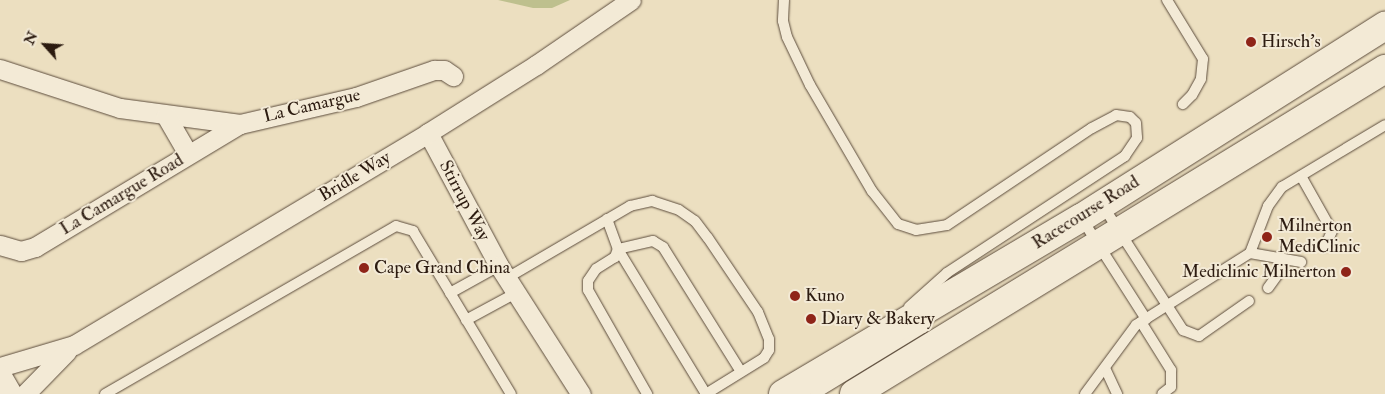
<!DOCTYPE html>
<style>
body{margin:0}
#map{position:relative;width:1385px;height:394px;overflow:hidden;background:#ecdfc0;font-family:"IM FELL Double Pica",serif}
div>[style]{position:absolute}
.green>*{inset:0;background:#bec08e}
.roads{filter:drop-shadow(0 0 1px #5c4c3c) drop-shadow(0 0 1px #5c4c3c)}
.service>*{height:10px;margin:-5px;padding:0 5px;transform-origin:5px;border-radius:5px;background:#f3ead6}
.minor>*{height:19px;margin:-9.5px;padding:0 9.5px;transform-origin:9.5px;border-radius:9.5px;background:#f3ead6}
.tertiary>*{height:24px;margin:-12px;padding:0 12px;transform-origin:12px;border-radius:12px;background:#f3ead6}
.secondary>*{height:28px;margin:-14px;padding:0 14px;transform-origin:14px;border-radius:14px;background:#f3ead6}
.dots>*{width:14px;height:14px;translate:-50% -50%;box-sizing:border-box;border:2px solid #f3ead6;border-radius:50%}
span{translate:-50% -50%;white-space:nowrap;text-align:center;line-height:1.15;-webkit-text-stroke:4px #f3ead6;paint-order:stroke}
.poi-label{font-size:18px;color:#2c1b10}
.left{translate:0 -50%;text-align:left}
.right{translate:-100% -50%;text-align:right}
.street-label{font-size:18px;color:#2c1b10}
.north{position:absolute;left:20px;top:20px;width:50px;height:50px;-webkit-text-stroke:4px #f3ead6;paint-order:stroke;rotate:296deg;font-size:14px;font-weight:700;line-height:20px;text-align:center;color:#2c1b10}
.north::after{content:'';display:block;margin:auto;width:18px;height:22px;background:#2c1b10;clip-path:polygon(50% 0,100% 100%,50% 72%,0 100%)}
</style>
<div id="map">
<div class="green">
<div style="clip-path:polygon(498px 0,570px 0,552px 8px,533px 8px)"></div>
</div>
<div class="roads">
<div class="service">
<div style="left:784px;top:0;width:21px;rotate:93deg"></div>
<div style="left:783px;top:21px;width:16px;rotate:76deg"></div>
<div style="left:787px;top:37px;width:53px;rotate:64.4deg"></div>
<div style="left:810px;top:85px;width:123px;rotate:59.7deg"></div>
<div style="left:872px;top:191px;width:42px;rotate:51.8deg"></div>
<div style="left:898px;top:224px;width:19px;rotate:18deg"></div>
<div style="left:916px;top:230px;width:31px;rotate:-9deg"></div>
<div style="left:947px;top:225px;width:174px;rotate:-33.8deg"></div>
<div style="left:1092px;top:128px;width:27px;rotate:-28deg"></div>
<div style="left:1116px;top:115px;width:14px;rotate:8deg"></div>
<div style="left:1130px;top:117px;width:8px;rotate:45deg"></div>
<div style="left:1136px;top:123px;width:15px;rotate:86deg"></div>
<div style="left:1137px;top:138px;width:22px;rotate:124deg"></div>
<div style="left:1125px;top:156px;width:213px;rotate:146.7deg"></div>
<div style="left:947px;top:273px;width:51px;rotate:138.2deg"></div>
<div style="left:1167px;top:0;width:69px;rotate:58.6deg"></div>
<div style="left:1203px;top:59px;width:20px;rotate:96deg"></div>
<div style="left:1201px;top:79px;width:18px;rotate:119deg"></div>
<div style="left:1192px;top:95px;width:13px;rotate:135deg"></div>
<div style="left:1301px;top:176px;width:63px;rotate:60.6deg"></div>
<div style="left:1332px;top:231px;width:17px;rotate:114deg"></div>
<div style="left:1103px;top:206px;width:148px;rotate:57.2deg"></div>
<div style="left:1183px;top:330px;width:17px;rotate:21deg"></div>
<div style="left:1199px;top:336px;width:61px;rotate:-35deg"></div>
<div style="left:607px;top:219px;width:32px;rotate:70deg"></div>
<div style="left:618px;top:249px;width:9px;rotate:111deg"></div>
<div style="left:615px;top:257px;width:22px;rotate:148deg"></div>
<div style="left:596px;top:269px;width:14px;rotate:124deg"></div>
<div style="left:588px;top:281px;width:9px;rotate:90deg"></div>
<div style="left:588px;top:290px;width:120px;rotate:60.4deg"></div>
<div style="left:1082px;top:219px;width:119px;rotate:57.4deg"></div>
<div style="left:1250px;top:253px;width:52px;rotate:10deg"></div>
<div style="left:507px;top:278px;width:143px;rotate:-30.3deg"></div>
<div style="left:630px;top:206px;width:23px;rotate:-13deg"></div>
<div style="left:652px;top:201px;width:28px;rotate:18deg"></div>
<div style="left:679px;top:210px;width:19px;rotate:35deg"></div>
<div style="left:695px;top:221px;width:21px;rotate:53deg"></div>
<div style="left:708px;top:238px;width:89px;rotate:56deg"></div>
<div style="left:758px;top:312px;width:29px;rotate:68deg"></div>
<div style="left:769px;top:339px;width:11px;rotate:90deg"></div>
<div style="left:769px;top:350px;width:9px;rotate:122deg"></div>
<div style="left:764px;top:358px;width:68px;rotate:148.2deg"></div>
<div style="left:1268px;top:288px;width:19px;rotate:-54deg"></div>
<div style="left:1279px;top:273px;width:13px;rotate:-77deg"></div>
<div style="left:450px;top:293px;width:56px;rotate:-28.9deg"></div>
<div style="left:466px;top:320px;width:57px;rotate:-28.4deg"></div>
<div style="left:1141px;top:322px;width:57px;rotate:58deg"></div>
<div style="left:1171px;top:370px;width:17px;rotate:90deg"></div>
<div style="left:1171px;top:387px;width:11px;rotate:142deg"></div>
<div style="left:1105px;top:368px;width:29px;rotate:65deg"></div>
<div style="left:105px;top:394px;width:336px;rotate:-30deg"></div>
<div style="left:396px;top:226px;width:18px;rotate:16deg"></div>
<div style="left:413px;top:231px;width:190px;rotate:59deg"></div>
<div style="left:706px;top:394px;width:170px;rotate:-121.3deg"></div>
<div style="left:618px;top:249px;width:36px;rotate:-13deg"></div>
<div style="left:653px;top:241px;width:12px;rotate:31deg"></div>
<div style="left:663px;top:247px;width:147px;rotate:58deg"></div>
<div style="left:815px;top:394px;width:127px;rotate:-31.4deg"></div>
<div style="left:923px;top:328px;width:15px;rotate:-58deg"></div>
<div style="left:1085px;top:394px;width:86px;rotate:-53.5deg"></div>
<div style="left:1136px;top:325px;width:135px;rotate:-32.3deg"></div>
<div style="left:1250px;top:253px;width:50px;rotate:-69deg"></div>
<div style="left:1268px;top:206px;width:24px;rotate:-54deg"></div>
<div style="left:1282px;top:187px;width:120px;rotate:-31deg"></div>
</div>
<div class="minor">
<div style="left:0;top:69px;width:126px;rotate:18deg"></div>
<div style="left:120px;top:108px;width:121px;rotate:7.6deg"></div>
<div style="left:240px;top:124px;width:119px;rotate:-13.1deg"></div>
<div style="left:356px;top:97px;width:83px;rotate:-19.1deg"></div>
<div style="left:434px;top:70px;width:10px"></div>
<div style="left:444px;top:70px;width:11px;rotate:34deg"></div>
<div style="left:166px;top:116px;width:44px;rotate:59.9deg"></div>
<div style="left:428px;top:133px;width:151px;rotate:61.9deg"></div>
<div style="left:499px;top:266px;width:152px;rotate:57.4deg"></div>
<div style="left:0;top:245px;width:22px;rotate:16deg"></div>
<div style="left:21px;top:251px;width:15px;rotate:-16deg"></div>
<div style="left:35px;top:247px;width:239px;rotate:-31deg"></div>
<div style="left:0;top:367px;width:77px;rotate:-16.6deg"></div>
<div style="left:74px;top:345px;width:413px;rotate:-30.9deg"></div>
<div style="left:428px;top:133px;width:128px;rotate:-32.2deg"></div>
<div style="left:536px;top:65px;width:115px;rotate:-34.4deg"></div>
<div style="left:25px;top:394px;width:60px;rotate:-45.7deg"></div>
</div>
<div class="tertiary">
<div style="left:0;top:377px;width:20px;rotate:60deg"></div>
</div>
<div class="secondary">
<div style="left:783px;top:394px;width:346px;rotate:-30.6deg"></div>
<div style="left:1081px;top:218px;width:360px;rotate:-32.3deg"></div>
<div style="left:854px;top:394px;width:623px;rotate:-31.47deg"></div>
</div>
</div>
<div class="dots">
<div style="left:1251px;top:42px;background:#8f2418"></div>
<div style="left:1267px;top:237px;background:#8f2418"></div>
<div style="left:364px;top:268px;background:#8f2418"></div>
<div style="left:1346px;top:272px;background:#8f2418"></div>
<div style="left:795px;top:296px;background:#8f2418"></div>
<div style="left:811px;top:319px;background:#8f2418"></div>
</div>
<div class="poi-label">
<span class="left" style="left:1261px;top:42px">Hirsch's</span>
<span class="left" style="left:1278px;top:237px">Milnerton<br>MediClinic</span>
<span class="left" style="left:374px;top:268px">Cape Grand China</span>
<span class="right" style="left:1336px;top:272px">Mediclinic Milnerton</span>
<span class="left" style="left:805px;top:296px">Kuno</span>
<span class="left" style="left:821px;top:319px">Diary &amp; Bakery</span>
</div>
<div class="street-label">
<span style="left:312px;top:106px;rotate:-13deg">La Camargue</span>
<span style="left:355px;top:177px;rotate:-31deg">Bridle Way</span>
<span style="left:122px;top:195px;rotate:-31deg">La Camargue Road</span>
<span style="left:464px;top:201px;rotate:62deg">Stirrup Way</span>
<span style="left:1086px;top:213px;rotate:-32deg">Racecourse Road</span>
</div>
<div class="north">N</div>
</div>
